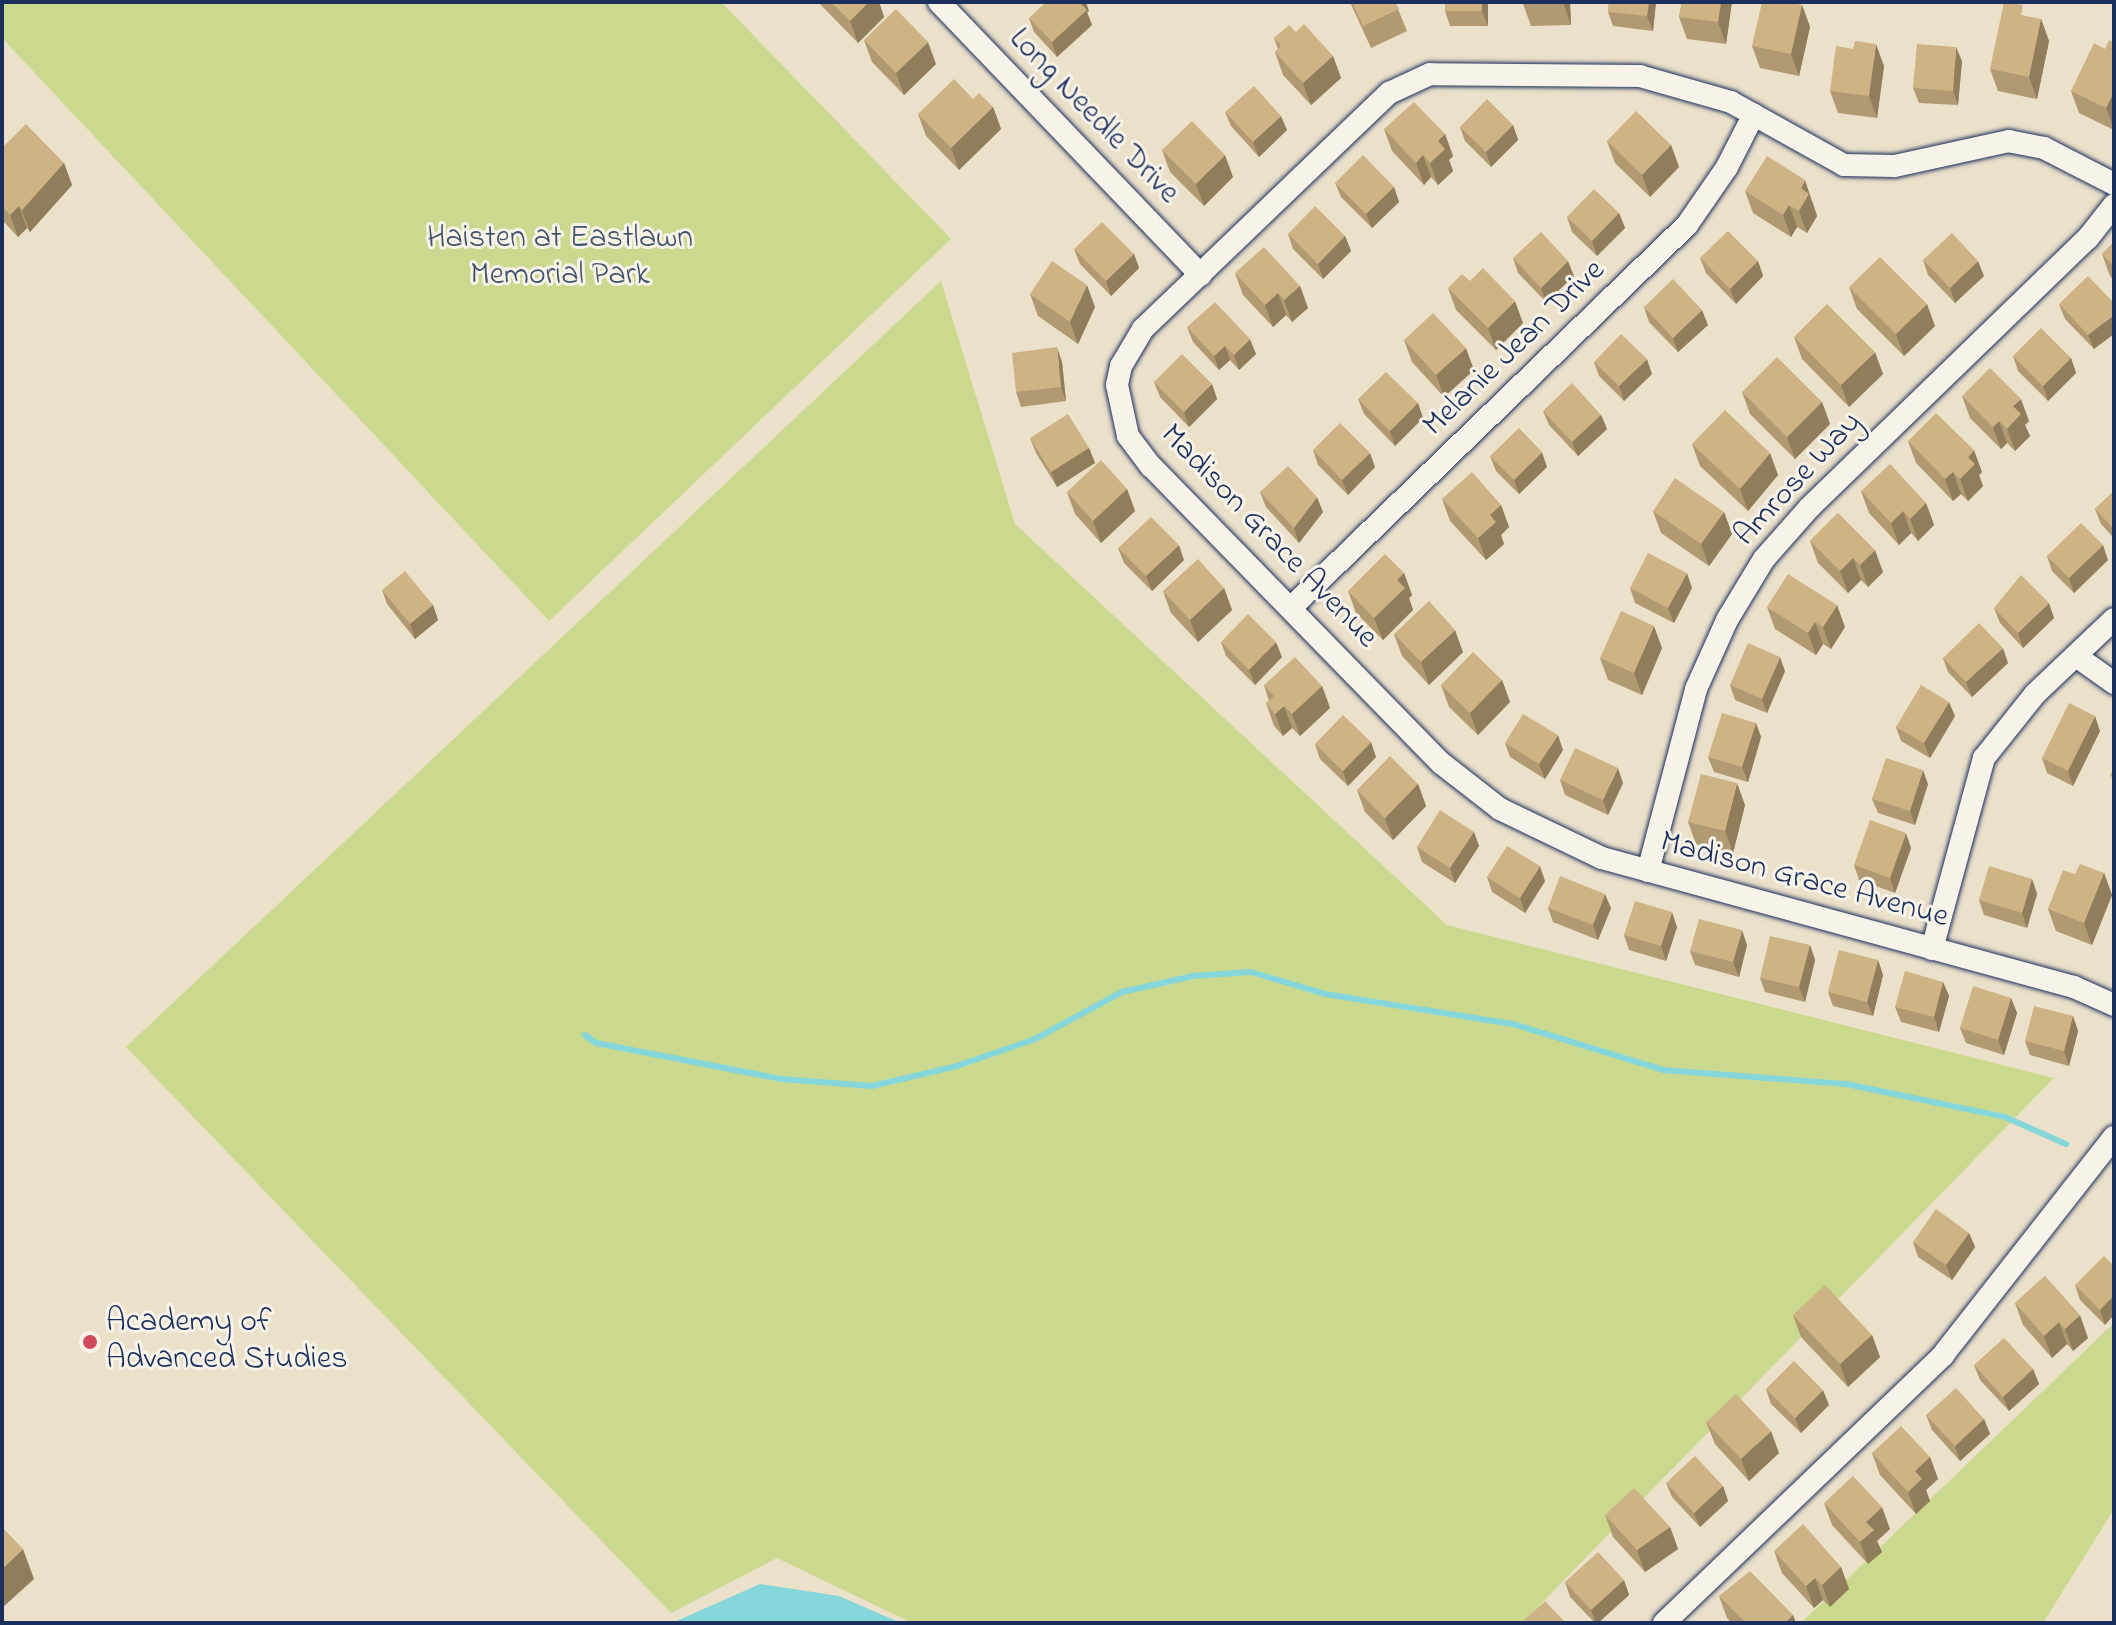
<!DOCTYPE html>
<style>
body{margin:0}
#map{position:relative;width:2116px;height:1625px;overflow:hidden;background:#ebe0ca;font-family:"Indie Flower",sans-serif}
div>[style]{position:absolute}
.green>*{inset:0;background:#cad98d}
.water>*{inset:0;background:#85d7dc}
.stream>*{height:6px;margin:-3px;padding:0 3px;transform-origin:3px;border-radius:3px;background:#85d7dc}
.roads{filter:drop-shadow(0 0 2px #1b2f5e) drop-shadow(0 0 2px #1b2f5e)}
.minor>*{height:22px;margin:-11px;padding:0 11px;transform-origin:11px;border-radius:11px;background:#f7f3e8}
.wall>*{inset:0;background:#b19a72}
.shaded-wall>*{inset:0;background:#907d5c}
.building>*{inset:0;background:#ceb384}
.dots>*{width:22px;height:22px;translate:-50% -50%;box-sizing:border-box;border:4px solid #f7f3e8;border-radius:50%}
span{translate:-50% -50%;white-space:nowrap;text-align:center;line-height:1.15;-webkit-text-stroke:6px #f7f3e8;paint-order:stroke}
.street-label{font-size:32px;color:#1b2f5e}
.park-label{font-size:32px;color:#3e5167}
.poi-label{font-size:32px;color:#1b2f5e}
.left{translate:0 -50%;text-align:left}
.frame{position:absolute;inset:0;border:4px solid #1b2f5e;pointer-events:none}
</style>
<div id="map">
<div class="green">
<div style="clip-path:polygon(2px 2px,721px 2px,951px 239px,549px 621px,2px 38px)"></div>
<div style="clip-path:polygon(941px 281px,1015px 524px,1447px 925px,2054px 1078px,1522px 1623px,912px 1623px,777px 1558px,671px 1613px,126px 1047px)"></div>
<div style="clip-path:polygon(2114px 1323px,2114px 1509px,2043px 1623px,1801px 1623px)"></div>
</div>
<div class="water">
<div style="clip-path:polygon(760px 1584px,839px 1596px,901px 1623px,672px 1623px)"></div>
</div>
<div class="stream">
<div style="left:585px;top:1035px;width:14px;rotate:36deg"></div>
<div style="left:596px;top:1043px;width:188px;rotate:11deg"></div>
<div style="left:781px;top:1079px;width:91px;rotate:4.4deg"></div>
<div style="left:872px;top:1086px;width:87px;rotate:-13.2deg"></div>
<div style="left:957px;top:1066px;width:83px;rotate:-19.1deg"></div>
<div style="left:1035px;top:1039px;width:99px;rotate:-28.4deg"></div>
<div style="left:1122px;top:992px;width:73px;rotate:-12.7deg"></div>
<div style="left:1193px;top:976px;width:58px;rotate:-3.9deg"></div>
<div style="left:1251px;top:972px;width:77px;rotate:16.6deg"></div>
<div style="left:1325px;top:994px;width:190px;rotate:9.1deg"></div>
<div style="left:1513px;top:1024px;width:157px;rotate:17deg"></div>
<div style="left:1663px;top:1070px;width:184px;rotate:4.4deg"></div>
<div style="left:1846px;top:1084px;width:162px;rotate:11.7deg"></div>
<div style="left:2005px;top:1117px;width:67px;rotate:23.9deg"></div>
</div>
<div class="roads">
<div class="minor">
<div style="left:939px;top:2px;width:378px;rotate:46.2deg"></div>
<div style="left:2114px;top:184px;width:79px;rotate:-152.8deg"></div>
<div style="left:2044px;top:148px;width:36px;rotate:-169deg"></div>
<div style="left:2009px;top:141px;width:118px;rotate:167.7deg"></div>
<div style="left:1894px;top:166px;width:50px;rotate:-178.9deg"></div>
<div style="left:1844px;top:165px;width:129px;rotate:-150.9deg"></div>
<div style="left:1731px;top:102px;width:95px;rotate:-164.1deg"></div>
<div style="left:1640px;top:76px;width:210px;rotate:-179.5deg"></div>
<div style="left:1430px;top:74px;width:45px;rotate:155.1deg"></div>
<div style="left:1389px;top:93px;width:341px;rotate:136.2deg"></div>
<div style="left:1143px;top:329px;width:43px;rotate:120.7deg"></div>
<div style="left:1121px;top:366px;width:19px;rotate:102deg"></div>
<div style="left:1117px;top:385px;width:52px;rotate:77.8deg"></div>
<div style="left:1128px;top:436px;width:38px;rotate:53deg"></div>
<div style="left:1151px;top:466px;width:415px;rotate:45.7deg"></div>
<div style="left:1441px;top:763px;width:75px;rotate:37.9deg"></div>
<div style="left:1500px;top:809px;width:113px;rotate:25.7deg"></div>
<div style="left:1602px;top:858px;width:489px;rotate:15.3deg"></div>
<div style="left:2074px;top:987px;width:44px;rotate:24.2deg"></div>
<div style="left:1293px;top:606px;width:548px;rotate:-44.04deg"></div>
<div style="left:1687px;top:225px;width:70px;rotate:-55.4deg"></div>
<div style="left:1727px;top:167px;width:59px;rotate:-63deg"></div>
<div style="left:2076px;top:656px;width:47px;rotate:35.4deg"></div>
<div style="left:1648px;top:871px;width:188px;rotate:-75.2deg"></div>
<div style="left:1696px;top:689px;width:76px;rotate:-65.8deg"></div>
<div style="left:1727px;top:620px;width:71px;rotate:-58.8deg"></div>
<div style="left:1764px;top:559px;width:69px;rotate:-48.5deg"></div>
<div style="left:1810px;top:507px;width:387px;rotate:-44.1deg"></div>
<div style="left:2088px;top:238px;width:42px;rotate:-51.8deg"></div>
<div style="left:1932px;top:949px;width:198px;rotate:-74.8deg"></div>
<div style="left:1984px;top:758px;width:82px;rotate:-51.4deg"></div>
<div style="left:2035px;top:694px;width:109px;rotate:-43.5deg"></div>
<div style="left:1664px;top:1623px;width:387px;rotate:-43.8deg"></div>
<div style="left:1943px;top:1355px;width:277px;rotate:-51.9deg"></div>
</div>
</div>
<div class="wall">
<div style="clip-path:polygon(818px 2px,879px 2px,884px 17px,858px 43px)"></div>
<div style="clip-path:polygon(1350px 2px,1395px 2px,1407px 31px,1371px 48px)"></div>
<div style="clip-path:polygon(1445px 2px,1488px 2px,1488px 26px,1450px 26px,1445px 11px)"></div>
<div style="clip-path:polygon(1570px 2px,1571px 25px,1531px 26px,1523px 4px)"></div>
<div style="clip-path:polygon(1609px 2px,1656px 2px,1653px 31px,1613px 26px,1608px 12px)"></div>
<div style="clip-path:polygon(1682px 2px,1732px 2px,1726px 44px,1687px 39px,1679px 17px)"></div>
<div style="clip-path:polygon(1802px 5px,1810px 27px,1799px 76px,1760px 68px,1752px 46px)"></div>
<div style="clip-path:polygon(1089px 11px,1087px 12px,1092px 25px,1057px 57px,1034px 32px,1029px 18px)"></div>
<div style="clip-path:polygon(2041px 19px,2049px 41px,2037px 99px,1998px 91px,1990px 69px)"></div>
<div style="clip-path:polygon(1296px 32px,1333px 56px,1341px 78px,1311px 105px,1283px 75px,1275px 52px,1278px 49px,1274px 38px)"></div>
<div style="clip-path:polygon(864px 40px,936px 64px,904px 95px,872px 62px)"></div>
<div style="clip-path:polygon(2114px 43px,2114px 130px,2079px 113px,2071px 91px,2105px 49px)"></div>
<div style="clip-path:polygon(1853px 49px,1884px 66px,1877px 118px,1838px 113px,1830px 91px)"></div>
<div style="clip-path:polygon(1962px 61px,1958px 105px,1919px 103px,1913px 88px)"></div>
<div style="clip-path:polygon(973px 99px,993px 107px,1001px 129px,959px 170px,926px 136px,918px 114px)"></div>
<div style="clip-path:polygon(1225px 112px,1287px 130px,1259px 157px,1231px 126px)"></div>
<div style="clip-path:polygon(1513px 125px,1518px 140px,1491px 167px,1465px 141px,1460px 127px)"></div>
<div style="clip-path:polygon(1384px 129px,1445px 134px,1453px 156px,1449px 160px,1453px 171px,1438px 185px,1431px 177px,1424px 185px,1392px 151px)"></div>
<div style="clip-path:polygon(1607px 141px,1671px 145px,1679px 167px,1650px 197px,1615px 163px)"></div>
<div style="clip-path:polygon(2px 148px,64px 163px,72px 185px,30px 232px,27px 228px,18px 237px,2px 220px)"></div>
<div style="clip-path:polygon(1162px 150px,1233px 177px,1204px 206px,1170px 172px)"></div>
<div style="clip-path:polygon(1335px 183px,1394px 187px,1399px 202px,1372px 228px,1341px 197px)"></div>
<div style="clip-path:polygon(1745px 191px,1813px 202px,1813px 203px,1817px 216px,1807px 233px,1797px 227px,1791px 237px,1753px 213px)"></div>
<div style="clip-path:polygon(1619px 213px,1625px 228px,1597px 256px,1572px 232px,1567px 217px)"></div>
<div style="clip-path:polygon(1288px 234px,1345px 236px,1351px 251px,1323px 279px,1293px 249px)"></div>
<div style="clip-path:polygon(2114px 242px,2114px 280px,2110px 276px,2102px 254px)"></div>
<div style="clip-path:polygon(1074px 249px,1134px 254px,1139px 268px,1111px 296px,1080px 264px)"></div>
<div style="clip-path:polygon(1513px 258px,1574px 276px,1546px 302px,1518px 273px)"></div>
<div style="clip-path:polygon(1700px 258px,1758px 261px,1763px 276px,1736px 304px,1706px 273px)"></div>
<div style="clip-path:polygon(1923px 260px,1984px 276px,1955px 303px,1928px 275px)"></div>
<div style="clip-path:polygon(1235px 273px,1300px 286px,1308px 308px,1292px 322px,1286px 315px,1273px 327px,1243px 295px)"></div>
<div style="clip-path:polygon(1849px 287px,1935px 326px,1904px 356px,1857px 309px)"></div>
<div style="clip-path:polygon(1448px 288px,1523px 323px,1496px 350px,1456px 310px)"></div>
<div style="clip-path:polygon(1030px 294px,1095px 307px,1078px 344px,1038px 316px)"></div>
<div style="clip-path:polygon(2114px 303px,2094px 349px,2065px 319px,2059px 304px)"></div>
<div style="clip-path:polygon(1644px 307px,1708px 325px,1678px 352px,1649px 322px)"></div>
<div style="clip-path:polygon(1187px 327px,1256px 354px,1239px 370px,1230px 360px,1219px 370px,1193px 342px)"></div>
<div style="clip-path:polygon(1794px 337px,1883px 374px,1849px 407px,1802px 359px)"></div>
<div style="clip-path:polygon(1404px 340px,1474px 370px,1444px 397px,1412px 362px)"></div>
<div style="clip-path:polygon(2013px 356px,2071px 358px,2076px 373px,2048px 401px,2018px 371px)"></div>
<div style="clip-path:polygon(1062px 362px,1066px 401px,1021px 407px,1016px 392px)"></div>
<div style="clip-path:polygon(1594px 362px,1652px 374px,1624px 401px,1599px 376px)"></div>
<div style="clip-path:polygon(1154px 382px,1212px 384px,1217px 399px,1189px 427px,1160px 397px)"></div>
<div style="clip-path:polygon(1742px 392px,1822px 402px,1830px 424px,1795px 459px,1750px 414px)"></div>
<div style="clip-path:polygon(1962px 396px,2029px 421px,2025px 425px,2030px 436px,2015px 451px,2007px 443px,2001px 449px,1970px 418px)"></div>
<div style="clip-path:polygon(1358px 399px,1418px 403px,1423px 418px,1395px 446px,1364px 414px)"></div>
<div style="clip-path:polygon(1543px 411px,1601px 415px,1607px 429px,1578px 456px,1549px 425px)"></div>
<div style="clip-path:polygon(1030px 438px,1089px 448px,1095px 463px,1057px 487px,1036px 453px)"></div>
<div style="clip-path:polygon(1908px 441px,1982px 472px,1979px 475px,1983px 486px,1968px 501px,1961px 494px,1953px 501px,1916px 463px)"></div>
<div style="clip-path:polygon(1692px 444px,1778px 475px,1748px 511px,1700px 466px)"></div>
<div style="clip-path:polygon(1313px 450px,1375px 467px,1348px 495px,1318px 465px)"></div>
<div style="clip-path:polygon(1490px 456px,1547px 467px,1519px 494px,1496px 471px)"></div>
<div style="clip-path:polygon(1127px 489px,1135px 511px,1101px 543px,1075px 514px,1067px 492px)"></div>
<div style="clip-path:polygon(1861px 491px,1926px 503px,1934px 525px,1918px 541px,1911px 533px,1899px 545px,1869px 513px)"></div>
<div style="clip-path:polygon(2114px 491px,2114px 538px,2101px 524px,2095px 509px)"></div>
<div style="clip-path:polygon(1260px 492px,1323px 512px,1299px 543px,1266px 507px)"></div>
<div style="clip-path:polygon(1442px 499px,1501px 505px,1509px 527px,1501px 535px,1504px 544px,1486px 560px,1450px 521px)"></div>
<div style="clip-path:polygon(1653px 511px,1724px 512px,1732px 534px,1709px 566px,1661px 533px)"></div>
<div style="clip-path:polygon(1838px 513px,1883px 572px,1868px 587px,1861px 580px,1848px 593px,1818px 563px,1810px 541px)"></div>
<div style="clip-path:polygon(1118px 548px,1184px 560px,1152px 591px,1124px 563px)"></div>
<div style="clip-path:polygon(2047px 556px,2108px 560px,2074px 593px,2052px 571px)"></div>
<div style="clip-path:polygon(1404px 573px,1412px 595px,1409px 598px,1413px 610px,1383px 640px,1356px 613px,1348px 591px)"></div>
<div style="clip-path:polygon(1224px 588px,1232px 610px,1198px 642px,1171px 613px,1163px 591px)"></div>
<div style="clip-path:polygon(1630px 588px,1692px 588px,1674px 623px,1635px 603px)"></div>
<div style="clip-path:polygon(382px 590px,433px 605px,438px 620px,415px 639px,387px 604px)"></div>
<div style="clip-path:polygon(1767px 607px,1845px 627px,1831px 649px,1823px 644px,1816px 655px,1775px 629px)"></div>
<div style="clip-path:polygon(1994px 608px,2054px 618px,2023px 648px,2000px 623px)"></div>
<div style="clip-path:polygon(1394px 634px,1463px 652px,1429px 685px,1402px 656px)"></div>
<div style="clip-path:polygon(1221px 642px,1282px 657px,1255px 685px,1226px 656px)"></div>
<div style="clip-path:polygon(1662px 648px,1642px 695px,1608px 680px,1600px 658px)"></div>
<div style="clip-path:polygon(1943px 658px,2008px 663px,1972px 697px,1948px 672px)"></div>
<div style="clip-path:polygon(1785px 671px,1767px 713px,1735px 700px,1730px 685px)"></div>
<div style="clip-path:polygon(1502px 680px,1510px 702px,1478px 735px,1449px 707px,1441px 685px)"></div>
<div style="clip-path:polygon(1264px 685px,1322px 686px,1330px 708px,1300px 736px,1292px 728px,1283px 736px,1274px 726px,1266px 703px,1269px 701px)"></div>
<div style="clip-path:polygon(1955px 716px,1930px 758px,1901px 741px,1896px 727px)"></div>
<div style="clip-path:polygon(1756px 723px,1761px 737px,1748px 782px,1714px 772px,1708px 757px)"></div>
<div style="clip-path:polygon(2100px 731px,2073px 786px,2047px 773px,2042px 758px)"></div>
<div style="clip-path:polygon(1505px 743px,1563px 750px,1545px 779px,1510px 757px)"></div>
<div style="clip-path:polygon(1315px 744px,1376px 757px,1348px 786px,1320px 759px)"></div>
<div style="clip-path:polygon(1560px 780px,1623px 783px,1608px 815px,1565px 795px)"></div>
<div style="clip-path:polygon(1418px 784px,1426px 806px,1393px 840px,1365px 812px,1357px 790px)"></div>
<div style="clip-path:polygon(1928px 784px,1915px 825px,1878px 813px,1872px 799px)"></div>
<div style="clip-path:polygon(1745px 805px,1733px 853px,1696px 844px,1688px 822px)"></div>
<div style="clip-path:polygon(1474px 832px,1479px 846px,1455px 883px,1422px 862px,1417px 847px)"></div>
<div style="clip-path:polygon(1911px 848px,1895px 893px,1859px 880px,1854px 865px)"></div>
<div style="clip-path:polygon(2104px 873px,2112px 895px,2092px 945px,2056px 931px,2048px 909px,2075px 874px)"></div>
<div style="clip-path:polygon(1487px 877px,1545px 881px,1525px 913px,1492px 892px)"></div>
<div style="clip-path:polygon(2032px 879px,2037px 894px,2027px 928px,1984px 915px,1979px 900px)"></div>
<div style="clip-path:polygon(1548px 908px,1611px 908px,1598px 940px,1553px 922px)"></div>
<div style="clip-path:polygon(1677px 927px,1666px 961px,1629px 950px,1624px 935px)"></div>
<div style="clip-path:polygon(1747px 945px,1739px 977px,1695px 965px,1690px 951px)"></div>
<div style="clip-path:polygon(1810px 945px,1815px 960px,1805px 1002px,1765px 992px,1760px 978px)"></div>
<div style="clip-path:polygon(1878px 960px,1883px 975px,1873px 1016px,1833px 1006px,1828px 992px)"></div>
<div style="clip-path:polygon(1943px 982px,1949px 996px,1939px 1032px,1901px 1022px,1895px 1007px)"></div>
<div style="clip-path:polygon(2011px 998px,2017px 1013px,2004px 1055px,1966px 1043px,1960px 1028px)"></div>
<div style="clip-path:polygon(2073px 1016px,2078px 1031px,2069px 1066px,2030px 1055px,2025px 1041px)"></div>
<div style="clip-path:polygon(1969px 1233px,1975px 1247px,1952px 1280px,1918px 1257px,1913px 1242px)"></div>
<div style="clip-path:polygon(2114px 1266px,2105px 1325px,2080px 1300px,2075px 1285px)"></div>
<div style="clip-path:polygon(2045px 1276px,2088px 1338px,2073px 1351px,2067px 1344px,2052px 1358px,2023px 1325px,2015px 1303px)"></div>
<div style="clip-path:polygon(1793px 1315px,1872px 1335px,1880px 1357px,1848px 1387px,1801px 1337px)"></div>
<div style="clip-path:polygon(1974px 1365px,2033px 1369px,2039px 1384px,2009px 1411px,1980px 1380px)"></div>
<div style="clip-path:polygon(1766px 1389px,1829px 1405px,1801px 1433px,1771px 1404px)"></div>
<div style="clip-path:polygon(1926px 1415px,1984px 1419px,1990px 1434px,1960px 1461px,1932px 1430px)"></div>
<div style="clip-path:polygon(1706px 1422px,1779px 1453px,1749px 1481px,1715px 1444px)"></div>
<div style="clip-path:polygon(1872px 1453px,1930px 1457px,1938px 1479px,1926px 1490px,1930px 1501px,1916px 1514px,1880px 1475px)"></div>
<div style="clip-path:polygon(1666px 1483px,1723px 1486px,1728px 1501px,1700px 1527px,1672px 1497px)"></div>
<div style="clip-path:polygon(1824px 1503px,1890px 1529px,1877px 1541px,1882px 1552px,1868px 1564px,1832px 1525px)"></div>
<div style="clip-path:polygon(1605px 1515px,1670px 1527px,1678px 1549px,1645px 1572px,1613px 1537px)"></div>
<div style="clip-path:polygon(1774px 1551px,1841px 1567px,1849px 1589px,1830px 1607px,1823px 1600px,1814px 1608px,1782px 1573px)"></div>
<div style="clip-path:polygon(1624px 1580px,1629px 1595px,1598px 1623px,1595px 1623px,1570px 1597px,1565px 1582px)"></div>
<div style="clip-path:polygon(1719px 1596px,1793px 1615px,1796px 1623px,1732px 1623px,1727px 1618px)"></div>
</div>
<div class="shaded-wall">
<div style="clip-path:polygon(869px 2px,879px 2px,884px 17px,858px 43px,850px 21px)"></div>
<div style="clip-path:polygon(1078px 2px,1086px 2px,1089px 11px,1087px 12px,1092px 25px,1057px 57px,1052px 42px)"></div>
<div style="clip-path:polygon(1482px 2px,1488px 2px,1488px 26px,1482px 11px)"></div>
<div style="clip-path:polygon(1563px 2px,1570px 2px,1571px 25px)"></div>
<div style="clip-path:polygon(1649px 2px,1656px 2px,1653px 31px,1647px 16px)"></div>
<div style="clip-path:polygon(1721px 2px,1732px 2px,1726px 44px,1718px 22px)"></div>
<div style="clip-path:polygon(1802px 5px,1810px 27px,1799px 76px,1791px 54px)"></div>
<div style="clip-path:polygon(2041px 19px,2049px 41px,2037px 99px,2029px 77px)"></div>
<div style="clip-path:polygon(928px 42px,936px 64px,904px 95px,896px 73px)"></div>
<div style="clip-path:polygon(1876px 44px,1884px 66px,1877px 118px,1869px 96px)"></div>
<div style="clip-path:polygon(1956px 47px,1962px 61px,1958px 105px,1953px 91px)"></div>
<div style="clip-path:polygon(1333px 56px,1341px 78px,1311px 105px,1303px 83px)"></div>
<div style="clip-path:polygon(2114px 92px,2114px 129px,2106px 108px)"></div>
<div style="clip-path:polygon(993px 107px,1001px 129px,959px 170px,951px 148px)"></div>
<div style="clip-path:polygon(1281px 116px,1287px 130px,1259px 157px,1253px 142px)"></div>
<div style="clip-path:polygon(1513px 125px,1518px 140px,1491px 167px,1486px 152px)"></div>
<div style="clip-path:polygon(1445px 134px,1453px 156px,1449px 160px,1453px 171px,1438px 185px,1430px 163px,1438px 141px)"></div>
<div style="clip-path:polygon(1671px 145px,1679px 167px,1650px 197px,1642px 175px)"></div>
<div style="clip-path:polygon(1225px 155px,1233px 177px,1204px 206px,1196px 184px)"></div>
<div style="clip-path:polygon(1423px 155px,1431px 177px,1424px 185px,1416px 163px)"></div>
<div style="clip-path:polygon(64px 163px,72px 185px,30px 232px,22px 210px)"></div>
<div style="clip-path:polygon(1805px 180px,1817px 216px,1807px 233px,1799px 211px,1801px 188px)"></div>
<div style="clip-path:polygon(1394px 187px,1399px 202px,1372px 228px,1366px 214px)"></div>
<div style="clip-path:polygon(1789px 205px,1797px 227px,1791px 237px,1783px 215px)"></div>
<div style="clip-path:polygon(19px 206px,27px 228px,18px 237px,10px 215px)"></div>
<div style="clip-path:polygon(1619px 213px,1625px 228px,1597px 256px,1592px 241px)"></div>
<div style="clip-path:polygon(1345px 236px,1351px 251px,1323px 279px,1318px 264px)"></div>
<div style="clip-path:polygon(1134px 254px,1139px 268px,1111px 296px,1106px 281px)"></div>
<div style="clip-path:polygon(1568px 261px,1574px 276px,1546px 302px,1541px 288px)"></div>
<div style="clip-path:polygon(1758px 261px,1763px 276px,1736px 304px,1730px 289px)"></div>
<div style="clip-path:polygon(1978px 261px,1984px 276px,1955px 303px,1950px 288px)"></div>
<div style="clip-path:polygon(1087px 285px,1095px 307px,1078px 344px,1070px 322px)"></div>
<div style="clip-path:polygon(1300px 286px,1308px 308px,1292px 322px,1284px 300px)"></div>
<div style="clip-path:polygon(1278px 293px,1286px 315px,1273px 327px,1265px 305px)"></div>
<div style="clip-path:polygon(1515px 301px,1523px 323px,1496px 350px,1488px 328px)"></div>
<div style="clip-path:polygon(1927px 304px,1935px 326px,1904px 356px,1896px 334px)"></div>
<div style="clip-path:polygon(1702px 310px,1708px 325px,1678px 352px,1673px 338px)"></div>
<div style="clip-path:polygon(2114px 315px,2114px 334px,2094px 349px,2088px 335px)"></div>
<div style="clip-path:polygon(1250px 339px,1256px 354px,1239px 370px,1234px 355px)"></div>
<div style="clip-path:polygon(1225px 346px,1230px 360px,1219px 370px,1214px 356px)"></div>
<div style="clip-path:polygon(1057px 347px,1062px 362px,1066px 401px,1061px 387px)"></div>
<div style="clip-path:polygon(1466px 348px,1474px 370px,1444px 397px,1436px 375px)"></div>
<div style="clip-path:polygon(1875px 352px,1883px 374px,1849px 407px,1841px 385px)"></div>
<div style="clip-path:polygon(2071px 358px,2076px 373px,2048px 401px,2043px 386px)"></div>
<div style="clip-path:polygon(1647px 359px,1652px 374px,1624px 401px,1619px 386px)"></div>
<div style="clip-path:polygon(1212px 384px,1217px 399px,1189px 427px,1184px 412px)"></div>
<div style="clip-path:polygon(2021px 399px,2029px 421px,2025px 425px,2030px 436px,2015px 451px,2007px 429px,2013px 406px)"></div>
<div style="clip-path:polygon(1822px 402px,1830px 424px,1795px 459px,1787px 437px)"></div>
<div style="clip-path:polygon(1418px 403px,1423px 418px,1395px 446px,1390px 431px)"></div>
<div style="clip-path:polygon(1601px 415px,1607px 429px,1578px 456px,1572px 442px)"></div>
<div style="clip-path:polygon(1999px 421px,2007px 443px,2001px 449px,1993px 427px)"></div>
<div style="clip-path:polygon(1089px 448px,1095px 463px,1057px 487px,1051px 472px)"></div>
<div style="clip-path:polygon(1974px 450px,1982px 472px,1979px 475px,1983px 486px,1968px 501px,1960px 479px,1968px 457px)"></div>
<div style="clip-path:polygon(1542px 452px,1547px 467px,1519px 494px,1514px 480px)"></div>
<div style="clip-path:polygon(1370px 453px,1375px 467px,1348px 495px,1342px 480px)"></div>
<div style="clip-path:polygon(1770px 453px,1778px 475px,1748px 511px,1740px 489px)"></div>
<div style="clip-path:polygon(1953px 472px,1961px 494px,1953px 501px,1945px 479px)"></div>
<div style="clip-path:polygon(1127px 489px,1135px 511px,1101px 543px,1093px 521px)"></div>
<div style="clip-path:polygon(1317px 497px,1323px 512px,1299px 543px,1294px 528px)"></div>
<div style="clip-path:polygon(1926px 503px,1934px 525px,1918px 541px,1910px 519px)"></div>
<div style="clip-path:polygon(1501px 505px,1509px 527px,1501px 535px,1504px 544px,1486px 560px,1478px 538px,1490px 515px)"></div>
<div style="clip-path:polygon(1903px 511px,1911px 533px,1899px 545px,1891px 523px)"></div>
<div style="clip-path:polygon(1724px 512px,1732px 534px,1709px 566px,1701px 544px)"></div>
<div style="clip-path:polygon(1179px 545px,1184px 560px,1152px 591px,1146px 576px)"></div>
<div style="clip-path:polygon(2103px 545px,2108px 560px,2074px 593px,2069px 578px)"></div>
<div style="clip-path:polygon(1875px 550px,1883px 572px,1868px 587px,1860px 565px)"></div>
<div style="clip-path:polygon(1853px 558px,1861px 580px,1848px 593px,1840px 571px)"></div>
<div style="clip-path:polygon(1404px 573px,1412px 595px,1409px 598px,1413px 610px,1383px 640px,1374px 618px,1397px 580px)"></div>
<div style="clip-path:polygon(1687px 573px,1692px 588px,1674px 623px,1668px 608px)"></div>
<div style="clip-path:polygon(1224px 588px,1232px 610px,1198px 642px,1190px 620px)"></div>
<div style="clip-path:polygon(2049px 603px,2054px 618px,2023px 648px,2018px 633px)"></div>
<div style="clip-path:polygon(433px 605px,438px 620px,415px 639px,410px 624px)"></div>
<div style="clip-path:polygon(1837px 605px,1845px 627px,1831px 649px,1823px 627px)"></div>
<div style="clip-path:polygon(1815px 622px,1823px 644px,1816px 655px,1808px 633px)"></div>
<div style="clip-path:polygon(1654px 626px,1662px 648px,1642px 695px,1634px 673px)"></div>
<div style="clip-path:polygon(1455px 630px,1463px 652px,1429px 685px,1421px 662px)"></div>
<div style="clip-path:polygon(1276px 642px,1282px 657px,1255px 685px,1249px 670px)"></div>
<div style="clip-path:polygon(2003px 648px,2008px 663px,1972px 697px,1966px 682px)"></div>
<div style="clip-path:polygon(1780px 657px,1785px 671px,1767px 713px,1762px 699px)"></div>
<div style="clip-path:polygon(1502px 680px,1510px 702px,1478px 735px,1470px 713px)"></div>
<div style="clip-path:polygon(1322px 686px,1330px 708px,1300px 736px,1292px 714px)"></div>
<div style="clip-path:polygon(1949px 702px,1955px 716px,1930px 758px,1924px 743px)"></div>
<div style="clip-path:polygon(1284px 706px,1292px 728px,1283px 736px,1275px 714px)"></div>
<div style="clip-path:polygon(2095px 716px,2100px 731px,2073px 786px,2068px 771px)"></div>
<div style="clip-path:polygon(1756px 723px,1761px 737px,1748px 782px,1742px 767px)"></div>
<div style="clip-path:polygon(1558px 735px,1563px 750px,1545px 779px,1539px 764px)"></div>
<div style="clip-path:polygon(1371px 742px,1376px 757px,1348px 786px,1343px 771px)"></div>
<div style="clip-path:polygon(1618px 768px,1623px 783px,1608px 815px,1603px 800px)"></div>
<div style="clip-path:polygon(1923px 770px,1928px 784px,1915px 825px,1910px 811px)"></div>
<div style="clip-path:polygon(1737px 783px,1745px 805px,1733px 853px,1725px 831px)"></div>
<div style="clip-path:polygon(1418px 784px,1426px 806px,1393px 840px,1385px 818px)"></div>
<div style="clip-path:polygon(1474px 832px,1479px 846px,1455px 883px,1450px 868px)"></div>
<div style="clip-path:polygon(1906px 833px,1911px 848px,1895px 893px,1890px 878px)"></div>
<div style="clip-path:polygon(1540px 866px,1545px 881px,1525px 913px,1520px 898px)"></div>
<div style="clip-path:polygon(2104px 873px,2112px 895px,2092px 945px,2084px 923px)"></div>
<div style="clip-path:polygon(2032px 879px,2037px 894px,2027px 928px,2022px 913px)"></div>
<div style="clip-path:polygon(1605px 894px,1611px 908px,1598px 940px,1593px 925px)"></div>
<div style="clip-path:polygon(1672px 912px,1677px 927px,1666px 961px,1661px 946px)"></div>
<div style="clip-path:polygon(1742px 930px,1747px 945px,1739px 977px,1733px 962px)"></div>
<div style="clip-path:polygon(1810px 945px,1815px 960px,1805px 1002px,1799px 987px)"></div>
<div style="clip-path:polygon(1878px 960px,1883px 975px,1873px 1016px,1867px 1002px)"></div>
<div style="clip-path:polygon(1943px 982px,1949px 996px,1939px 1032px,1934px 1017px)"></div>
<div style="clip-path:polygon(2011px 998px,2017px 1013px,2004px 1055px,1998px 1040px)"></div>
<div style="clip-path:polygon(2073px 1016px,2078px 1031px,2069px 1066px,2064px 1051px)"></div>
<div style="clip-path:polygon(1969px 1233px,1975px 1247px,1952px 1280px,1946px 1265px)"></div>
<div style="clip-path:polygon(2114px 1295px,2114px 1315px,2105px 1325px,2100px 1310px)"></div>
<div style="clip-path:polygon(2080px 1315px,2088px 1338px,2073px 1351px,2065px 1329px)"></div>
<div style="clip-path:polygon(2059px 1322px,2067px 1344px,2052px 1358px,2044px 1336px)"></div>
<div style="clip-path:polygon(1872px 1335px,1880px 1357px,1848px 1387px,1840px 1364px)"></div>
<div style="clip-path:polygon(2033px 1369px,2039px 1384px,2009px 1411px,2003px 1397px)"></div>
<div style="clip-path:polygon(1823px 1390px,1829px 1405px,1801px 1433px,1795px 1418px)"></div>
<div style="clip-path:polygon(1984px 1419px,1990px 1434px,1960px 1461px,1955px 1446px)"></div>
<div style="clip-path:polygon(1771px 1431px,1779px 1453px,1749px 1481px,1741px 1459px)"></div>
<div style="clip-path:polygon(1930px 1457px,1938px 1479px,1926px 1490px,1930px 1501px,1916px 1514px,1908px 1492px,1915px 1471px)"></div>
<div style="clip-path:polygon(1723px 1486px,1728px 1501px,1700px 1527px,1694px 1513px)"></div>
<div style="clip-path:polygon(1882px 1507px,1890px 1529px,1877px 1541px,1882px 1552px,1868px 1564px,1860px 1542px,1866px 1522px)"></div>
<div style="clip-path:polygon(1670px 1527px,1678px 1549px,1645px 1572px,1637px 1550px)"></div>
<div style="clip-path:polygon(23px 1549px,34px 1579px,2px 1608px,2px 1569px)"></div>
<div style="clip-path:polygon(1841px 1567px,1849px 1589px,1830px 1607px,1822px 1585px)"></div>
<div style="clip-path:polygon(1815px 1578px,1823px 1600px,1814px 1608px,1806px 1586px)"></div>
<div style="clip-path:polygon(1624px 1580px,1629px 1595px,1598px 1623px,1596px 1623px,1591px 1610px)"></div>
<div style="clip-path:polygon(1793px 1615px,1796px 1623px,1785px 1623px)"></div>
</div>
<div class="building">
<div style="clip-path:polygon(831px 2px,869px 2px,850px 21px)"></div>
<div style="clip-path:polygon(1046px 2px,1079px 2px,1087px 10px,1052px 42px,1029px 18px)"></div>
<div style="clip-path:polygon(1352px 2px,1395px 2px,1399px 9px,1363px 26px)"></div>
<div style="clip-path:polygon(1445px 2px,1482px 2px,1482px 11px,1445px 11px)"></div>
<div style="clip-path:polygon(1523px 2px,1563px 2px,1563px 3px,1523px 4px)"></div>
<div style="clip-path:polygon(1609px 2px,1649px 2px,1647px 16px,1608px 12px)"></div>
<div style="clip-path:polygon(1682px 2px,1721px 2px,1718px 22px,1679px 17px)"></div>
<div style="clip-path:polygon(1762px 2px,1787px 2px,1802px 5px,1791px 54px,1752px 46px)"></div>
<div style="clip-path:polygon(2004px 2px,2023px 5px,2021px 15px,2041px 19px,2029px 77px,1990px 69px)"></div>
<div style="clip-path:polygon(896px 9px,928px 42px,896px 73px,864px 40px)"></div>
<div style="clip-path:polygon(1304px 24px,1333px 56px,1303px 83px,1275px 52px,1281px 46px,1274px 38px,1289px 25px,1296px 32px)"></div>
<div style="clip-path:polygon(2109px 40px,2114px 43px,2114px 92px,2106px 108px,2071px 91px,2094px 43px,2105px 49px)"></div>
<div style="clip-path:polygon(1855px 41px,1876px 44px,1869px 96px,1830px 91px,1836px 46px,1853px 49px)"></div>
<div style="clip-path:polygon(1917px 44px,1956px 47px,1953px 91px,1913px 88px)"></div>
<div style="clip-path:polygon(954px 79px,973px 99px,979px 93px,993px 107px,951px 148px,918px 114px)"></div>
<div style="clip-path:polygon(1254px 86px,1281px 116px,1253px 142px,1225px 112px)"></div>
<div style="clip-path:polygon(1487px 99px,1513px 125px,1486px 152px,1460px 127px)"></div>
<div style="clip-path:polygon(1414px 102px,1445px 134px,1438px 141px,1445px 149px,1430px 163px,1423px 155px,1416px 163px,1384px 129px)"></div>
<div style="clip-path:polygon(1636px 111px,1671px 145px,1642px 175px,1607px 141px)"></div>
<div style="clip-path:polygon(1192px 121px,1225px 155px,1196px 184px,1162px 150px)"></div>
<div style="clip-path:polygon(26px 124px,64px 163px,22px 210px,19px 206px,10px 215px,2px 206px,2px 148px)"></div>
<div style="clip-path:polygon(1363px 155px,1394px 187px,1366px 214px,1335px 183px)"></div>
<div style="clip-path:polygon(1767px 156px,1805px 180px,1801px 188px,1809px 194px,1799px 211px,1789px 205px,1783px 215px,1745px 191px)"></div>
<div style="clip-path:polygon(1594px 189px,1619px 213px,1592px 241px,1567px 217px)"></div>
<div style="clip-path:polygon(1315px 206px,1345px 236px,1318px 264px,1288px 234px)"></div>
<div style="clip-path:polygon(1102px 222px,1134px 254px,1106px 281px,1074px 249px)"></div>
<div style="clip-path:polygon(1728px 231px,1758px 261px,1730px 289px,1700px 258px)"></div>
<div style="clip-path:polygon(1541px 232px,1568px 261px,1541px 288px,1513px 258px)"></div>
<div style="clip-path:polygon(1952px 233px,1978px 261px,1950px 288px,1923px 260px)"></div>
<div style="clip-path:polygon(2114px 242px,2114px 267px,2102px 254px)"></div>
<div style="clip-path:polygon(1264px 247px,1300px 286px,1284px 300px,1278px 293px,1265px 305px,1235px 273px)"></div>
<div style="clip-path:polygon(1880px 257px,1927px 304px,1896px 334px,1849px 287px)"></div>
<div style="clip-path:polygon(1052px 261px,1087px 285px,1070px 322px,1030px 294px)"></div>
<div style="clip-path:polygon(1483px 268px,1515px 301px,1488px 328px,1448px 288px,1462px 274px,1470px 281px)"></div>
<div style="clip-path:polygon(2088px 276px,2114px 303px,2114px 315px,2088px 335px,2059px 304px)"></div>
<div style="clip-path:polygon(1673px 279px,1702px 310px,1673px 338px,1644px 307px)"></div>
<div style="clip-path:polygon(1215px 302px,1250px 339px,1234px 355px,1225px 346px,1214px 356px,1187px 327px)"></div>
<div style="clip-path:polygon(1827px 304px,1875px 352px,1841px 385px,1794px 337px)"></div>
<div style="clip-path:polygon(1433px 313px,1466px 348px,1436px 375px,1404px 340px)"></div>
<div style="clip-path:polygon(2041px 328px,2071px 358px,2043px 386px,2013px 356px)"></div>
<div style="clip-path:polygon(1621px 334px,1647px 359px,1619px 386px,1594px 362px)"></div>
<div style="clip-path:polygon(1057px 347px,1061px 387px,1016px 392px,1012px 353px)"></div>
<div style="clip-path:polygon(1182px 354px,1212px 384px,1184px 412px,1154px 382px)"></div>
<div style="clip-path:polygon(1777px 357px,1822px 402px,1787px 437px,1742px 392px)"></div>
<div style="clip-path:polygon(1990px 368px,2021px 399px,2013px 406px,2021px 414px,2007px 429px,1999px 421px,1993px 427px,1962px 396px)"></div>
<div style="clip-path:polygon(1386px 372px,1418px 403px,1390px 431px,1358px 399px)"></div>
<div style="clip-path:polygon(1572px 383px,1601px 415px,1572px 442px,1543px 411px)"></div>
<div style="clip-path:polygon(1725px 410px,1770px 453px,1740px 489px,1692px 444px)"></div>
<div style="clip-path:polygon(1936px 413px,1974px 450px,1968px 457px,1975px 464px,1960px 479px,1953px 472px,1945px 479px,1908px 441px)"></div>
<div style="clip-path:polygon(1068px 414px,1089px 448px,1051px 472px,1030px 438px)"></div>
<div style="clip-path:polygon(1340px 423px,1370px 453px,1342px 480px,1313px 450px)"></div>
<div style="clip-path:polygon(1519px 428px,1542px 452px,1514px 480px,1490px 456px)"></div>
<div style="clip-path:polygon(1101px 460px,1127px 489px,1093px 521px,1067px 492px)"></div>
<div style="clip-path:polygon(1890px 464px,1926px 503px,1910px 519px,1903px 511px,1891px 523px,1861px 491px)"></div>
<div style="clip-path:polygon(1288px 466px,1317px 497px,1294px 528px,1260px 492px)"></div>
<div style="clip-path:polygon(1472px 472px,1501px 505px,1490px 515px,1496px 522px,1478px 538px,1442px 499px)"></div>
<div style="clip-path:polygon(1675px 478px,1724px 512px,1701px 544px,1653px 511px)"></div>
<div style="clip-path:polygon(2114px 491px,2114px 529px,2095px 509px)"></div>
<div style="clip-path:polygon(1838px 513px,1875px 550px,1860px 565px,1853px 558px,1840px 571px,1810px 541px)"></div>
<div style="clip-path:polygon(1151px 517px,1179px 545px,1146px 576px,1118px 548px)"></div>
<div style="clip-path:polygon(2081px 523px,2103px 545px,2069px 578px,2047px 556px)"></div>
<div style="clip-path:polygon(1648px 553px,1687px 573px,1668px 608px,1630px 588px)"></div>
<div style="clip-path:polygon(1385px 554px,1404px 573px,1397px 580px,1405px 588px,1374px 618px,1348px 591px)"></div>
<div style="clip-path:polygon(1198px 559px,1224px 588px,1190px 620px,1163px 591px)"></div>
<div style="clip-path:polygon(405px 571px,433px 605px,410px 624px,382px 590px)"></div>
<div style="clip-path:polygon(1788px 574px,1837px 605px,1823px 627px,1815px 622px,1808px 633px,1767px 607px)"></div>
<div style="clip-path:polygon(2021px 575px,2049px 603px,2018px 633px,1994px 608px)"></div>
<div style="clip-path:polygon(1429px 601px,1455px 630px,1421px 662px,1394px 634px)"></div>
<div style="clip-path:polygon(1621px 611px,1654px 626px,1634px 673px,1600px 658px)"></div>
<div style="clip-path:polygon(1248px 614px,1276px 642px,1249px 670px,1221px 642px)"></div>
<div style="clip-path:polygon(1979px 623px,2003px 648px,1966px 682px,1943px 658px)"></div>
<div style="clip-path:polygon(1748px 643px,1780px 657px,1762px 699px,1730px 685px)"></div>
<div style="clip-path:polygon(1473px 652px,1502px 680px,1470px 713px,1441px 685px)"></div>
<div style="clip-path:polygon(1295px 657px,1322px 686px,1292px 714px,1284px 706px,1275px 714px,1266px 703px,1274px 696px,1264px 685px)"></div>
<div style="clip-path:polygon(1921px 685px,1949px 702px,1924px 743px,1896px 727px)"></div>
<div style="clip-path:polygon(2069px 703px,2095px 716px,2068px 771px,2042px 758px)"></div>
<div style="clip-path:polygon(1722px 713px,1756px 723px,1742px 767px,1708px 757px)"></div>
<div style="clip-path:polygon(1523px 714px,1558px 735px,1539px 764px,1505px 743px)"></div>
<div style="clip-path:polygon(1343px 715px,1371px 742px,1343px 771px,1315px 744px)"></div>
<div style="clip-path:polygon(1575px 748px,1618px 768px,1603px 800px,1560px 780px)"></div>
<div style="clip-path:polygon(1390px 756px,1418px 784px,1385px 818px,1357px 790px)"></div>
<div style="clip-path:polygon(1886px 758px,1923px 770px,1910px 811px,1872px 799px)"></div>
<div style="clip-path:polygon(2114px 766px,2114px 778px,2110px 776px)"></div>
<div style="clip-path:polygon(1701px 774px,1737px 783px,1725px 831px,1688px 822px)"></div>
<div style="clip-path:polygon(1440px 810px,1474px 832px,1450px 868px,1417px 847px)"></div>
<div style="clip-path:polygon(1870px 820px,1906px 833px,1890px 878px,1854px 865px)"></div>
<div style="clip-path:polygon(1507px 846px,1540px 866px,1520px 898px,1487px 877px)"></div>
<div style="clip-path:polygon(2080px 864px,2104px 873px,2084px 923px,2048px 909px,2063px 870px,2075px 874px)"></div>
<div style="clip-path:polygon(1989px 866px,2032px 879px,2022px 913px,1979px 900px)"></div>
<div style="clip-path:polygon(1560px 876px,1605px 894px,1593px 925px,1548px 908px)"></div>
<div style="clip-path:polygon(1635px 901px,1672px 912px,1661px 946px,1624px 935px)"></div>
<div style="clip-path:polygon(1699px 919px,1742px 930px,1733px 962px,1690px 951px)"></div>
<div style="clip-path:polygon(1770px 936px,1810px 945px,1799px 987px,1760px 978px)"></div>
<div style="clip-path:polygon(1839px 950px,1878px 960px,1867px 1002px,1828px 992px)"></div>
<div style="clip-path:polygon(1905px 971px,1943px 982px,1934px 1017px,1895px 1007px)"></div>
<div style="clip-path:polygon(1973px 986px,2011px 998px,1998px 1040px,1960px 1028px)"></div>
<div style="clip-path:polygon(2034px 1006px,2073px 1016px,2064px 1051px,2025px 1041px)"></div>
<div style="clip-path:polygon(1936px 1209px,1969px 1233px,1946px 1265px,1913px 1242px)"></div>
<div style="clip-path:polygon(2104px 1256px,2114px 1266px,2114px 1295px,2100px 1310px,2075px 1285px)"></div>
<div style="clip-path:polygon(2045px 1276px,2080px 1315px,2065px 1329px,2059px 1322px,2044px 1336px,2015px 1303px)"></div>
<div style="clip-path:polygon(1825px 1285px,1872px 1335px,1840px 1364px,1793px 1315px)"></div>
<div style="clip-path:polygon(2004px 1338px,2033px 1369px,2003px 1397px,1974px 1365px)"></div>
<div style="clip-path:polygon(1794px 1361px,1823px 1390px,1795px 1418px,1766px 1389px)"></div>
<div style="clip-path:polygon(1956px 1388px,1984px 1419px,1955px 1446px,1926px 1415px)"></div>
<div style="clip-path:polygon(1736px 1394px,1771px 1431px,1741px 1459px,1706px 1422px)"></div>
<div style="clip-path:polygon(1901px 1426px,1930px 1457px,1915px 1471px,1922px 1479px,1908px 1492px,1872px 1453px)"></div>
<div style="clip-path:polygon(1695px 1456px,1723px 1486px,1694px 1513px,1666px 1483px)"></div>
<div style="clip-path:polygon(1853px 1476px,1882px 1507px,1866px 1522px,1874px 1530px,1860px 1542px,1824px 1503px)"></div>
<div style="clip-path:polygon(1634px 1488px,1670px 1527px,1637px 1550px,1605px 1515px)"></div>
<div style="clip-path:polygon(1803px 1524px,1841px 1567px,1822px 1585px,1815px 1578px,1806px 1586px,1774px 1551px)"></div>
<div style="clip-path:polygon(2px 1527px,23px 1549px,2px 1569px)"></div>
<div style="clip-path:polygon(1598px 1552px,1624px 1580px,1591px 1610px,1565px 1582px)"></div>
<div style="clip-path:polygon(1750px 1571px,1793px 1615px,1785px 1623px,1746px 1623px,1719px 1596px)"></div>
<div style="clip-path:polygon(1545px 1601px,1566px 1623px,1521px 1623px)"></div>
</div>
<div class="dots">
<div style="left:90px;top:1342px;background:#d1495b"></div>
</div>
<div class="street-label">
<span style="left:1093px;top:117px;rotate:46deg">Long Needle Drive</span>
<span style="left:1515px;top:349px;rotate:-44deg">Melanie Jean Drive</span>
<span style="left:1799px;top:480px;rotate:-47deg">Amrose Way</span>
<span style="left:1268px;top:537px;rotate:46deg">Madison Grace Avenue</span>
<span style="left:1804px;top:881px;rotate:15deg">Madison Grace Avenue</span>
</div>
<div class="park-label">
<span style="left:560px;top:258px">Haisten at Eastlawn<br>Memorial Park</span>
</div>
<div class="poi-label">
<span class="left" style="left:106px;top:1342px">Academy of<br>Advanced Studies</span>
</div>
<div class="frame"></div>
</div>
